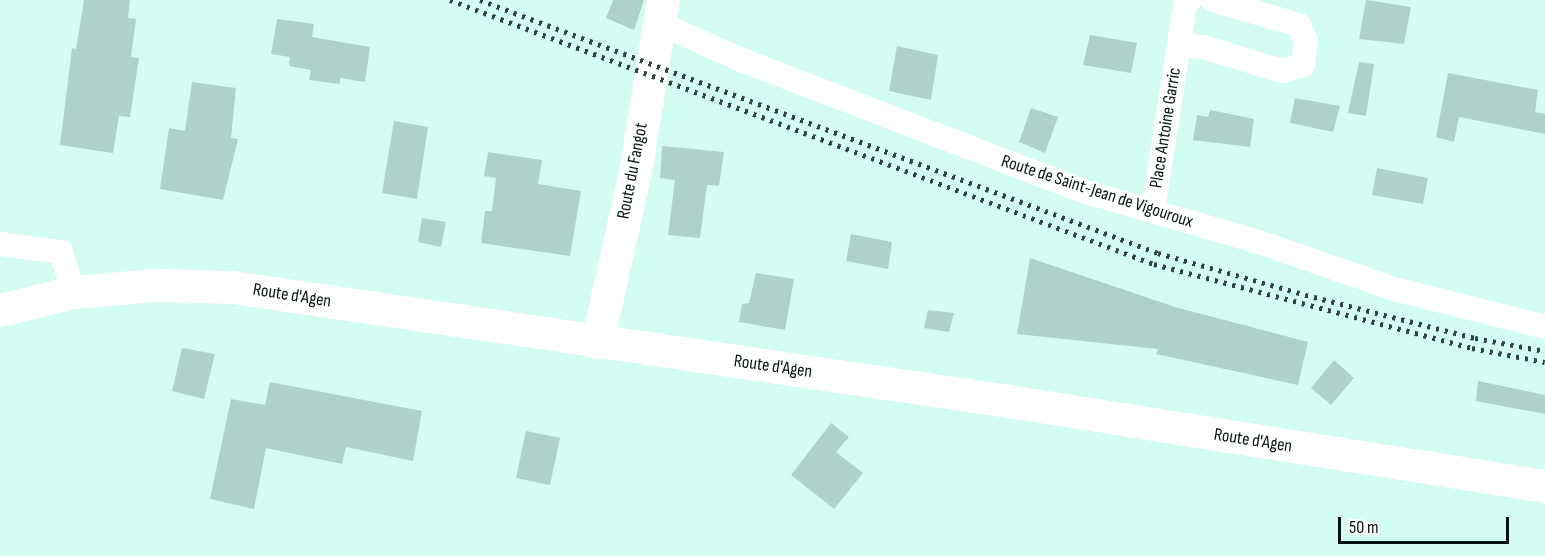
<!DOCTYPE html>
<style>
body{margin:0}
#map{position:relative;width:1545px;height:556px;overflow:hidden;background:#d3fdf2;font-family:"Sofia Sans Condensed",sans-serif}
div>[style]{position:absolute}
.building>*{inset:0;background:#abd3ca}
.street>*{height:24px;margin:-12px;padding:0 12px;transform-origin:12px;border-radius:12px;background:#fff}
.secondary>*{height:33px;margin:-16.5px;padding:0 16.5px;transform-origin:16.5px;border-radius:16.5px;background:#fff}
.rail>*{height:4.5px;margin-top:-2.25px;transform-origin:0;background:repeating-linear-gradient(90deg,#314540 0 3px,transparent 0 9px)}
span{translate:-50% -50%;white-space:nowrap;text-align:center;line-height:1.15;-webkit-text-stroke:6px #fff;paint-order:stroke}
.street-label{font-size:18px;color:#04120f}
.scale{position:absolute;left:1338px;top:517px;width:171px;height:27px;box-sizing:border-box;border:3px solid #04120f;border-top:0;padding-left:8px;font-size:18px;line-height:21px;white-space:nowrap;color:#04120f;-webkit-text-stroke:4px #fff;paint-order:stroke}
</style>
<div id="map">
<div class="building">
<div style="clip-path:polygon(84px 0,130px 0,128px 18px,136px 19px,131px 57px,139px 58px,130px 117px,119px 116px,113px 153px,60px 145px,72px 48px,76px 49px)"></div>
<div style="clip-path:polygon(613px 0,644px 0,634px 30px,606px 18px)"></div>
<div style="clip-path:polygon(1366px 0,1411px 7px,1404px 44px,1359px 39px)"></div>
<div style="clip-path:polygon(277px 19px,314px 24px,312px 37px,370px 47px,365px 82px,340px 78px,340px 84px,309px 80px,311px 70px,289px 66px,290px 57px,271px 54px)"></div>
<div style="clip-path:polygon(1090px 35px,1137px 43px,1131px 73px,1083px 65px)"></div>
<div style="clip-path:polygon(897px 46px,938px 55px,931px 100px,889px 91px)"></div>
<div style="clip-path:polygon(1359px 62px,1374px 64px,1366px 116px,1348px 113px)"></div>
<div style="clip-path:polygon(1448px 73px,1538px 90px,1535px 112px,1545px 114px,1545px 134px,1459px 117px,1454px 142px,1436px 137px)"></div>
<div style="clip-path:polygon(192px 82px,236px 88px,231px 138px,238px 139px,223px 200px,160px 189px,169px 128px,185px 131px)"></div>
<div style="clip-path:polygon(1295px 98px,1340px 106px,1333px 132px,1290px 123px)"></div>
<div style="clip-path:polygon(1031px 108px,1058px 117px,1045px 153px,1019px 142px)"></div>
<div style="clip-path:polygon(1210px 110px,1254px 119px,1250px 147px,1193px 140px,1197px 115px,1208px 117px)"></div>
<div style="clip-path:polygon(394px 121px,428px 127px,417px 199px,382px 193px)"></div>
<div style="clip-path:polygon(662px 146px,724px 152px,719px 186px,707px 185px,700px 238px,668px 235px,675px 180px,660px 178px)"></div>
<div style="clip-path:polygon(488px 152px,542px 160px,538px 184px,581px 191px,570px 256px,481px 243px,485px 211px,492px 211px,496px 178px,484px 176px)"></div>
<div style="clip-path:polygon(1377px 168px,1428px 178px,1423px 204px,1372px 195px)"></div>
<div style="clip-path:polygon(422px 218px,446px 222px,441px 247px,418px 242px)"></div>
<div style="clip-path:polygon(851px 234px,892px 242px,888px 269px,846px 261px)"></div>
<div style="clip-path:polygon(1030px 258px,1175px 307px,1308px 342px,1298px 385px,1156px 354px,1158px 349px,1017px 334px)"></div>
<div style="clip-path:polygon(756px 273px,794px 279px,785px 330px,739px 322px,742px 304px,749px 303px)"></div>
<div style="clip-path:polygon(928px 310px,954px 313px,949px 332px,924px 328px)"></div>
<div style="clip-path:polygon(182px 348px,215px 354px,204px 399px,172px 391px)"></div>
<div style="clip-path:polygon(1334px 360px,1354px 378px,1331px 405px,1311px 388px)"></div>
<div style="clip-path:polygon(1478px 381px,1545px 395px,1545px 414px,1476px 401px)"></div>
<div style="clip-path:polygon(270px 382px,422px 411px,413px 461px,346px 447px,342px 464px,266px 448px,254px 509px,210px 499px,231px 399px,265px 405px)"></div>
<div style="clip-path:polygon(831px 423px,849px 437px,836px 452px,863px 473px,834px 509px,791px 475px)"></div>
<div style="clip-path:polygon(526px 431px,560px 438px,550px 485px,516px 478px)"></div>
</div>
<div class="street">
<div style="left:661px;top:24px;width:91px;rotate:24deg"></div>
<div style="left:744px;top:61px;width:362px;rotate:21deg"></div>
<div style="left:1082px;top:191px;width:184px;rotate:16.1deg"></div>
<div style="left:1259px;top:242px;width:143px;rotate:19.2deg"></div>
<div style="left:1394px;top:289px;width:156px;rotate:14.1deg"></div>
<div style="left:1179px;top:45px;width:24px;rotate:5deg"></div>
<div style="left:1203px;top:47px;width:84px;rotate:16.7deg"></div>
<div style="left:1283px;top:71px;width:21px;rotate:-17deg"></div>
<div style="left:1303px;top:65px;width:24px;rotate:-83deg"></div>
<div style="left:1306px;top:41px;width:17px;rotate:-114deg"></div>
<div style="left:1299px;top:25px;width:90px;rotate:-163.8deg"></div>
<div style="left:1153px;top:210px;width:207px;rotate:-81.1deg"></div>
<div style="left:1185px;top:5px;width:7px;rotate:-45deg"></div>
<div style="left:0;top:244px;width:62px;rotate:7.5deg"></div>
<div style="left:61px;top:252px;width:42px;rotate:73.3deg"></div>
</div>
<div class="secondary">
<div style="left:0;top:310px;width:75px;rotate:-13.9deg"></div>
<div style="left:73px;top:292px;width:81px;rotate:-4.9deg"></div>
<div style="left:154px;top:285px;width:78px;rotate:1.5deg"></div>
<div style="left:232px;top:287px;width:778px;rotate:8.35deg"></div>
<div style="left:1002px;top:400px;width:550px;rotate:9deg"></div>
<div style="left:597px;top:342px;width:174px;rotate:-77.4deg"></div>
<div style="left:635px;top:172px;width:174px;rotate:-80.8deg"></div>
</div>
<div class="rail">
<div style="left:450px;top:0;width:752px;rotate:20.56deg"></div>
<div style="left:1154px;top:264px;width:329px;rotate:14.8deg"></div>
<div style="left:1472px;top:348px;width:74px;rotate:10.9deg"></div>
<div style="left:480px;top:0;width:724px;rotate:20.46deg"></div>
<div style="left:1158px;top:253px;width:162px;rotate:15.8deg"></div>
<div style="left:1314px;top:297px;width:166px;rotate:14.3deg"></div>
<div style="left:1475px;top:338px;width:71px;rotate:10.5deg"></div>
</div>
<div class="street-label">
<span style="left:1166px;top:128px;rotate:-81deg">Place Antoine Garric</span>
<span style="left:633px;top:171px;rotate:-79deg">Route du Fangot</span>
<span style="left:1097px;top:192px;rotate:18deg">Route de Saint-Jean de Vigouroux</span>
<span style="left:292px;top:296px;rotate:9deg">Route d'Agen</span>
<span style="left:773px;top:367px;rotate:8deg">Route d'Agen</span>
<span style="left:1253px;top:441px;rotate:9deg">Route d'Agen</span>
</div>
<div class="scale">50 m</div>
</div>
